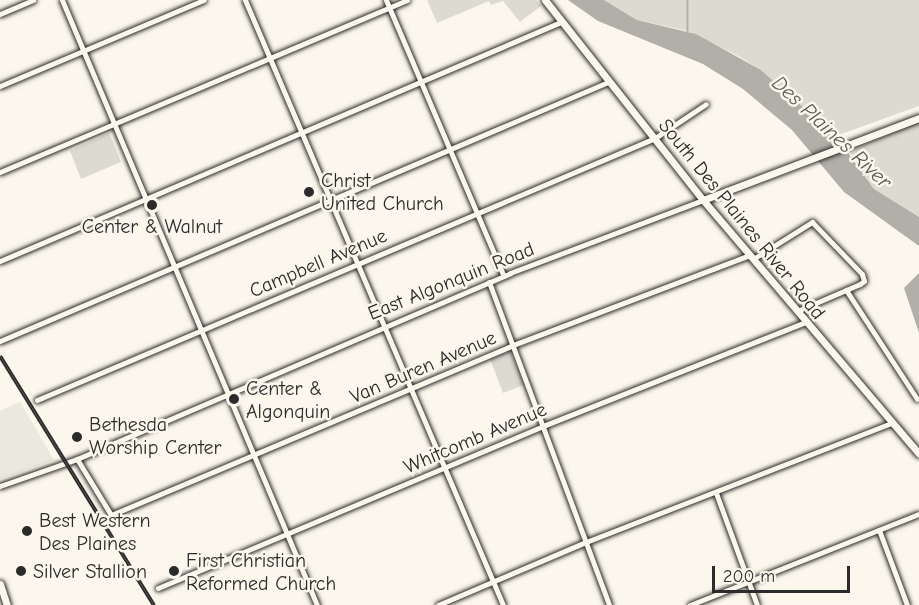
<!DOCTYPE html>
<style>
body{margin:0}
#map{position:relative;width:919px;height:605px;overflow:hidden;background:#fbf7ec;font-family:"Comic Neue",sans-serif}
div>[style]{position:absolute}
.built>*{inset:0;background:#ebe8de}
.green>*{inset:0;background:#dddad0}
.water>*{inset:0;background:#b1afa7}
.stream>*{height:1.5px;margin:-0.75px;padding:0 0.75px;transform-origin:0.75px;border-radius:0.75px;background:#b1afa7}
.roads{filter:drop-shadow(0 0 2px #2b2b2b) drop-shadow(0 0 2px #2b2b2b)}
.minor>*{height:5px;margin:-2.5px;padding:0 2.5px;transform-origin:2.5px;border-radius:2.5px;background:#fbf7ec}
.major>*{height:7px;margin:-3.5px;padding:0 3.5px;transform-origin:3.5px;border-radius:3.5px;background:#fbf7ec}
.rail>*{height:4px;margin-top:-2px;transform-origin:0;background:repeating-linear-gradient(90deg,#fbf7ec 0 4.5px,#2b2b2b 0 9px);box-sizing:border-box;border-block:2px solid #2b2b2b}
.dots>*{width:16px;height:16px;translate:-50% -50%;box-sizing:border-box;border:3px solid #fbf7ec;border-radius:50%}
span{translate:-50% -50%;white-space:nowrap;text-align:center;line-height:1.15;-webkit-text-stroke:5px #fbf7ec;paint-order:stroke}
.poi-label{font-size:20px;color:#2b2b2b}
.left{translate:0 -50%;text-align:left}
.street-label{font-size:20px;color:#2b2b2b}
.water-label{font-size:21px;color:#5a5956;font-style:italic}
.scale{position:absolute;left:712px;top:566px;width:138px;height:27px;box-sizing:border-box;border:3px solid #2b2b2b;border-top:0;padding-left:8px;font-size:18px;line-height:21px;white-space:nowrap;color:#2b2b2b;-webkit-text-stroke:4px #fbf7ec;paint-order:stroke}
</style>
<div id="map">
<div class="built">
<div style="clip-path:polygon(20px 402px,54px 460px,0 479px,0 411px)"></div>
</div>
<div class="green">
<div style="clip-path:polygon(427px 0,536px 0,541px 6px,520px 22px,503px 1px,491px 5px,489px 1px,437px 23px)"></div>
<div style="clip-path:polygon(604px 0,919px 0,919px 106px,836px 136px,761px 70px,740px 57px,688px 31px,637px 20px)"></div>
<div style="clip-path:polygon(919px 122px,919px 217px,874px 189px,849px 151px)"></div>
<div style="clip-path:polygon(109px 133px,121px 162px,81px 179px,70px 151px)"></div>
<div style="clip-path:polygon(510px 351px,524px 385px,503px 393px,490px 359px)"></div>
</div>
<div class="water">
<div style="clip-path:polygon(568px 0,604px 0,637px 20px,696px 34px,761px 70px,836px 136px,874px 189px,919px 217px,919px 246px,844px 192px,792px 130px,743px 89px,703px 64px,598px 21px)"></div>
<div style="clip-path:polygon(919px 273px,919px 333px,904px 288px)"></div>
</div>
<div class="stream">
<div style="left:688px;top:0;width:32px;rotate:90deg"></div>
</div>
<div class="roads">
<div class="minor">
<div style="left:62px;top:0;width:657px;rotate:67.15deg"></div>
<div style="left:245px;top:0;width:658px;rotate:66.9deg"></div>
<div style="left:386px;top:0;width:300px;rotate:66.9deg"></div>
<div style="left:0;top:14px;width:36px;rotate:-23deg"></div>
<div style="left:0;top:86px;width:221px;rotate:-22.9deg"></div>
<div style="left:0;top:172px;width:442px;rotate:-22.9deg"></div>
<div style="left:753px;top:259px;width:70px;rotate:-32.1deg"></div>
<div style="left:812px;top:222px;width:72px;rotate:46.1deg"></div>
<div style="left:862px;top:274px;width:7px;rotate:74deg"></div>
<div style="left:864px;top:281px;width:5px;rotate:143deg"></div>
<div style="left:860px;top:284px;width:69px;rotate:156.8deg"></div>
<div style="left:0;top:261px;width:610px;rotate:-23.08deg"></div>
<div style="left:489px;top:282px;width:345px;rotate:69.6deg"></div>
<div style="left:846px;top:290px;width:130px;rotate:56.9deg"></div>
<div style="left:0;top:341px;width:661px;rotate:-23.07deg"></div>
<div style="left:37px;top:400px;width:671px;rotate:-22.97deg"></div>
<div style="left:655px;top:138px;width:61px;rotate:-33.7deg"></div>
<div style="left:77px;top:459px;width:66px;rotate:58.7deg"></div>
<div style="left:111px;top:515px;width:436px;rotate:-22.9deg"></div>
<div style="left:513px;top:345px;width:254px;rotate:-20.8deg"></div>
<div style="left:0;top:486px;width:82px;rotate:-19.3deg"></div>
<div style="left:77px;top:459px;width:471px;rotate:-23.2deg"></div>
<div style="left:510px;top:273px;width:206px;rotate:-20.7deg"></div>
<div style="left:716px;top:493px;width:119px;rotate:69.9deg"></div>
<div style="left:879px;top:530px;width:80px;rotate:69.5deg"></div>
<div style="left:158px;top:588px;width:418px;rotate:-22.8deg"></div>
<div style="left:543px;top:426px;width:283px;rotate:-21.6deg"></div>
<div style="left:438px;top:605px;width:161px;rotate:-23.1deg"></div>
<div style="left:586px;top:542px;width:327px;rotate:-21.3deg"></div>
<div style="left:690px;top:605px;width:246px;rotate:-21.7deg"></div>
</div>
<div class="major">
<div style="left:545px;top:0;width:255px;rotate:51.7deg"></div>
<div style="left:703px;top:200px;width:333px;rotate:49.6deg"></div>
<div style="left:703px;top:200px;width:231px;rotate:-20.8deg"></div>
<div style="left:0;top:584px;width:22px;rotate:72deg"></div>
</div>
</div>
<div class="rail">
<div style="left:0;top:356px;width:293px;rotate:58.3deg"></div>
</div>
<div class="dots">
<div style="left:309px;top:192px;background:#2b2b2b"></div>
<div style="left:152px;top:205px;background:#2b2b2b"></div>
<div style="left:234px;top:399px;background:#2b2b2b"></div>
<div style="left:77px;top:437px;background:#2b2b2b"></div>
<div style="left:27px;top:531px;background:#2b2b2b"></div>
<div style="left:21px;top:571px;background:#2b2b2b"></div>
<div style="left:174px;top:571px;background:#2b2b2b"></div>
</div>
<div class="poi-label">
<span class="left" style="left:321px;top:192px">Christ<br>United Church</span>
<span style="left:152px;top:226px">Center &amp; Walnut</span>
<span class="left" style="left:246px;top:400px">Center &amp;<br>Algonquin</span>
<span class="left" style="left:89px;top:436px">Bethesda<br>Worship Center</span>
<span class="left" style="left:39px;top:532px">Best Western<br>Des Plaines</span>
<span class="left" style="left:186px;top:572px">First Christian<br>Reformed Church</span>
<span class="left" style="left:33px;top:571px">Silver Stallion</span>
</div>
<div class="street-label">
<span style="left:742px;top:219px;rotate:51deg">South Des Plaines River Road</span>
<span style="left:318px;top:263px;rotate:-23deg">Campbell Avenue</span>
<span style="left:451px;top:281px;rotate:-22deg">East Algonquin Road</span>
<span style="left:423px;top:367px;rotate:-23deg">Van Buren Avenue</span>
<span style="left:475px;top:438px;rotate:-23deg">Whitcomb Avenue</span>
</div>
<div class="water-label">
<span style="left:832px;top:132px;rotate:43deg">Des Plaines River</span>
</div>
<div class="scale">200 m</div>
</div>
